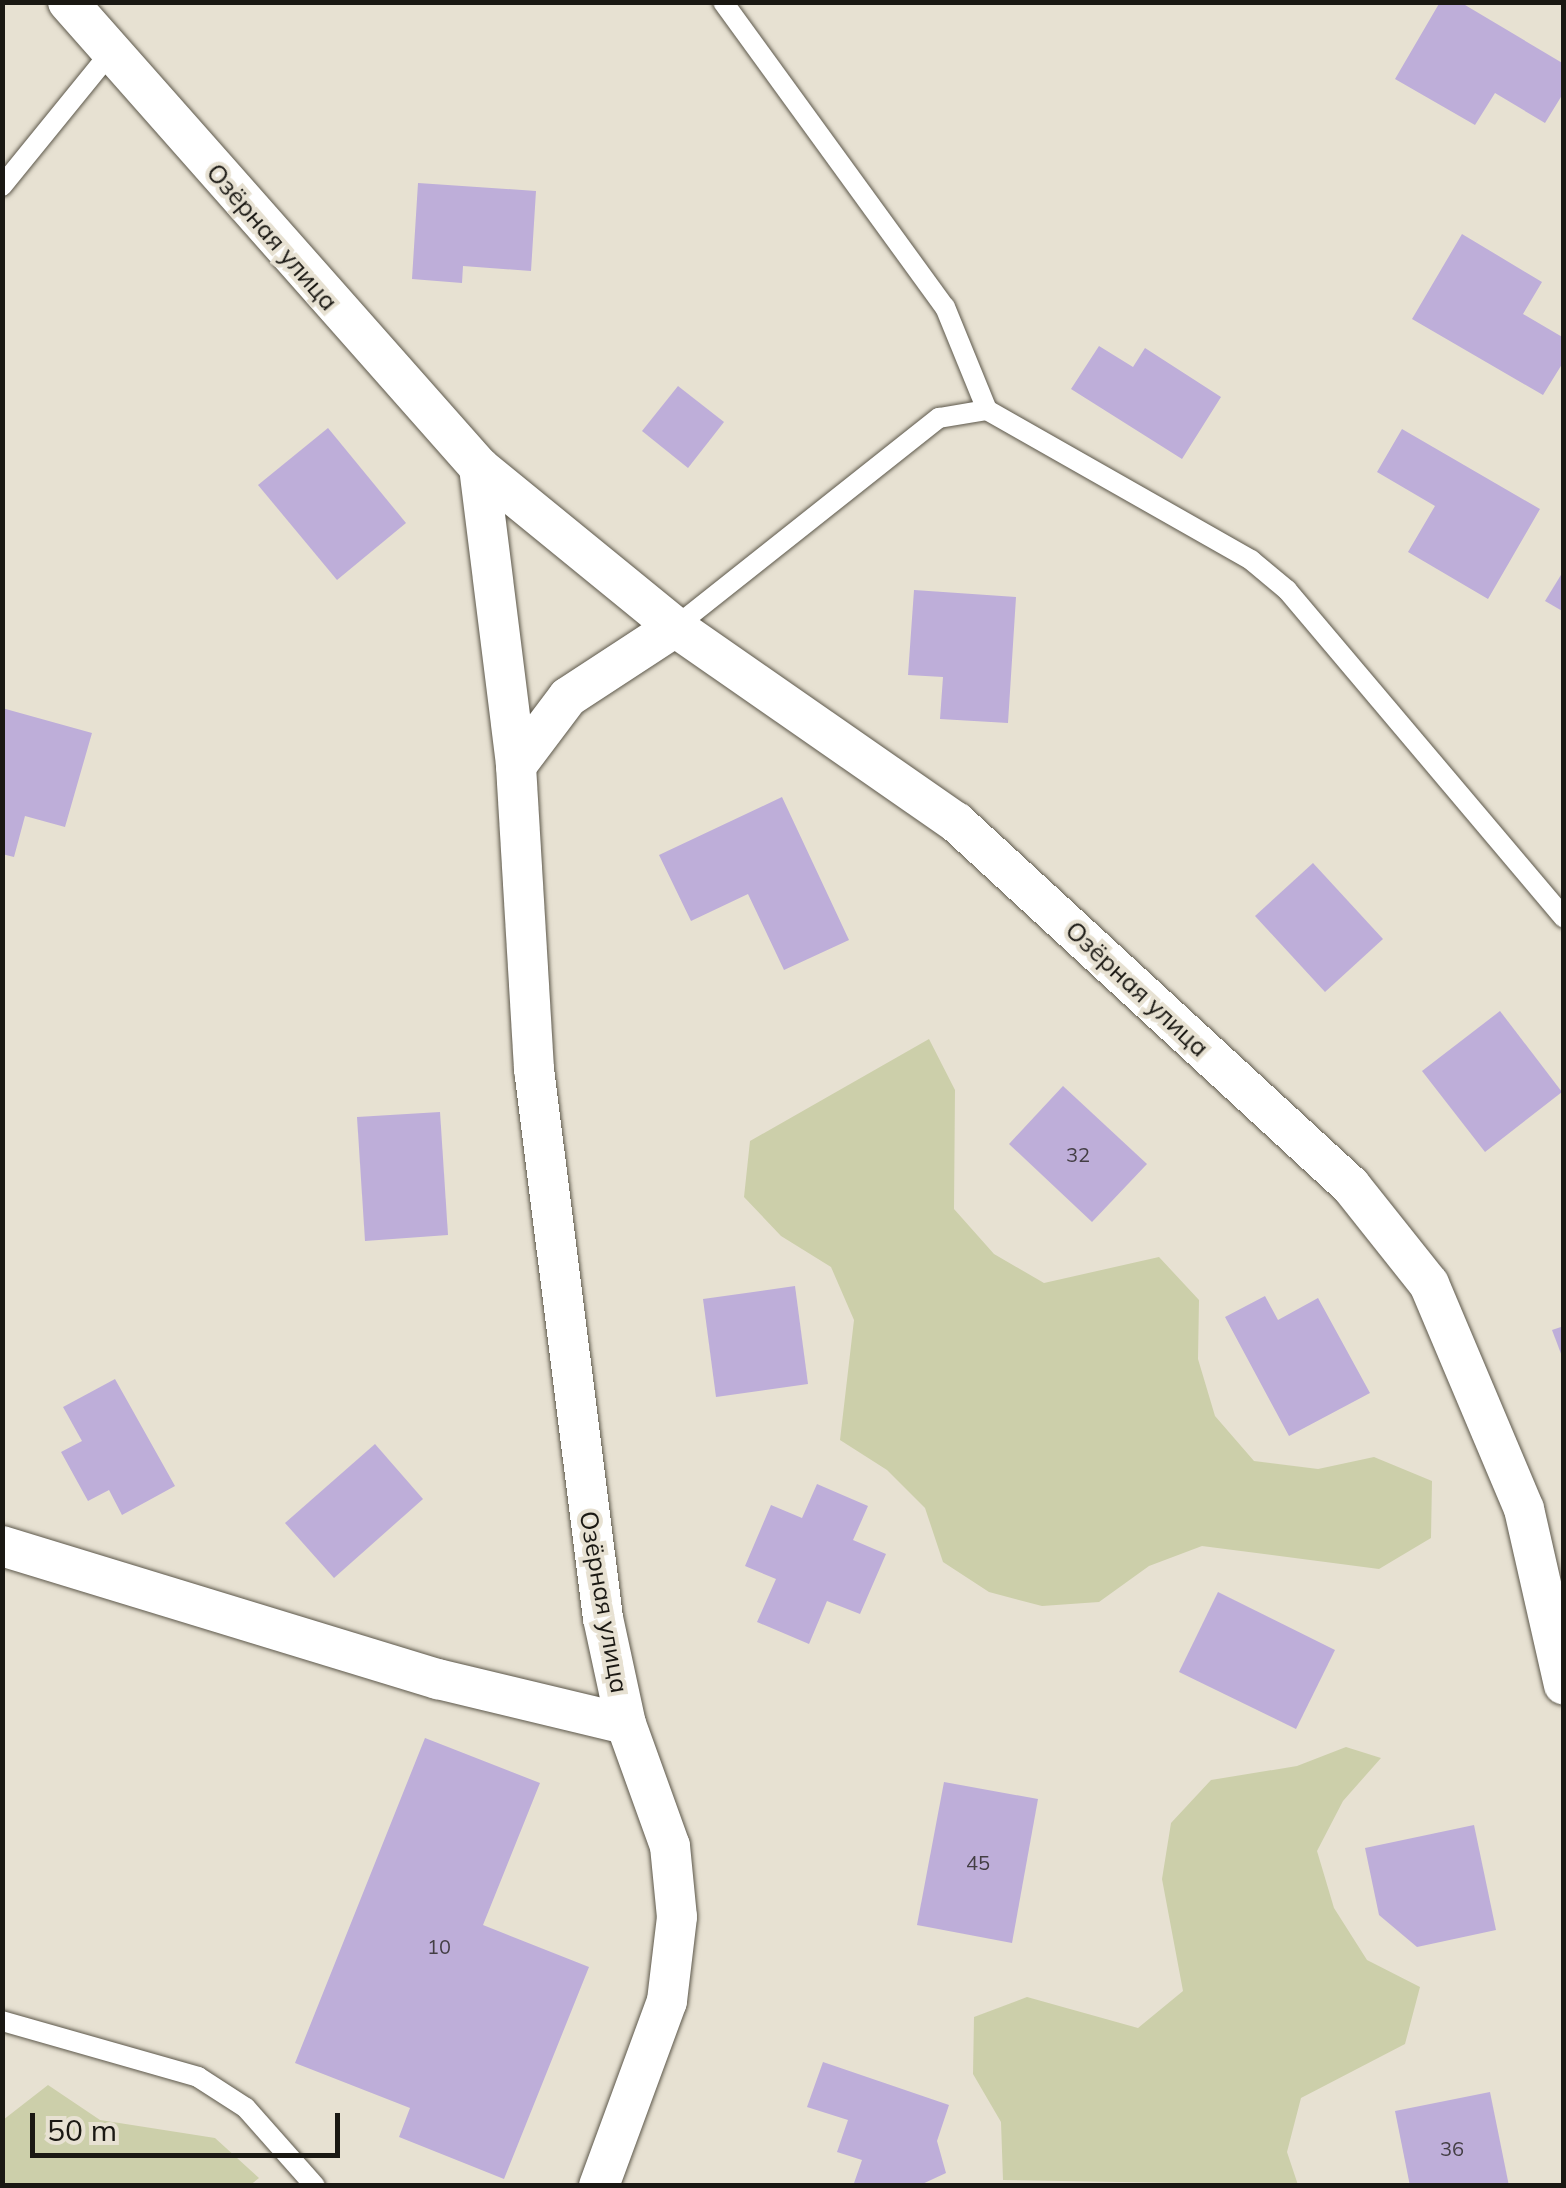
<!DOCTYPE html>
<meta charset="utf-8">
<style>
body{margin:0}
#map{position:relative;width:1566px;height:2188px;overflow:hidden;background:#e7e1d2;font-family:Mulish,sans-serif}
div>[style]{position:absolute}
.green>*{inset:0;background:#cccfaa}
.building>*{inset:0;background:#beaed9}
.roads{filter:drop-shadow(0 0 2px #5d584b) drop-shadow(0 0 2px #5d584b)}
.service>*{height:20px;margin:-10px;padding:0 10px;transform-origin:10px;border-radius:10px;background:#fff}
.minor>*{height:40px;margin:-20px;padding:0 20px;transform-origin:20px;border-radius:20px;background:#fff}
span{translate:-50% -50%;white-space:nowrap;text-align:center;line-height:1.15;-webkit-text-stroke:8px #e7e1d2;paint-order:stroke}
.number-label{font-size:20px;color:#433e44}
.number-label span{-webkit-text-stroke-width:0}
.street-label{font-size:25px;color:#1a1813}
.frame{position:absolute;inset:0;border:5px solid #1a1813;pointer-events:none}
.scale{position:absolute;left:30px;top:2113px;width:310px;height:45px;box-sizing:border-box;border:5px solid #1a1813;border-top:0;padding-left:12px;font-size:30px;line-height:35px;white-space:nowrap;color:#1a1813;-webkit-text-stroke:8px #e7e1d2;paint-order:stroke}
</style>
<div id="map">
<div class="green">
<div style="clip-path:polygon(929px 1039px,955px 1090px,954px 1209px,994px 1254px,1044px 1283px,1159px 1257px,1199px 1300px,1198px 1359px,1215px 1416px,1254px 1461px,1318px 1469px,1374px 1457px,1432px 1481px,1431px 1538px,1379px 1569px,1202px 1546px,1149px 1566px,1099px 1602px,1042px 1606px,989px 1592px,943px 1562px,925px 1508px,887px 1470px,840px 1440px,854px 1320px,831px 1267px,781px 1236px,744px 1197px,750px 1141px)"></div>
<div style="clip-path:polygon(1346px 1747px,1381px 1758px,1343px 1801px,1317px 1851px,1334px 1908px,1367px 1960px,1420px 1987px,1405px 2044px,1301px 2098px,1287px 2152px,1298px 2185px,1003px 2180px,1001px 2122px,973px 2074px,974px 2017px,1027px 1997px,1138px 2028px,1183px 1991px,1162px 1879px,1171px 1823px,1211px 1780px,1297px 1766px)"></div>
<div style="clip-path:polygon(48px 2085px,100px 2120px,215px 2138px,259px 2178px,249px 2186px,3px 2185px,3px 2120px)"></div>
</div>
<div class="building">
<div style="clip-path:polygon(1440px 2px,1460px 2px,1564px 64px,1564px 92px,1545px 123px,1495px 93px,1475px 125px,1395px 79px)"></div>
<div style="clip-path:polygon(418px 183px,536px 191px,531px 271px,463px 266px,462px 283px,412px 279px)"></div>
<div style="clip-path:polygon(1462px 234px,1542px 282px,1523px 314px,1564px 338px,1564px 361px,1543px 395px,1412px 319px)"></div>
<div style="clip-path:polygon(1099px 346px,1133px 367px,1145px 348px,1221px 397px,1182px 459px,1071px 389px)"></div>
<div style="clip-path:polygon(678px 386px,724px 422px,688px 468px,642px 431px)"></div>
<div style="clip-path:polygon(328px 428px,406px 523px,337px 580px,258px 485px)"></div>
<div style="clip-path:polygon(1402px 429px,1540px 509px,1488px 599px,1408px 552px,1435px 506px,1377px 472px)"></div>
<div style="clip-path:polygon(1564px 570px,1564px 612px,1545px 601px)"></div>
<div style="clip-path:polygon(914px 590px,1016px 597px,1008px 723px,940px 719px,943px 677px,908px 675px)"></div>
<div style="clip-path:polygon(2px 708px,92px 733px,65px 827px,25px 816px,14px 857px,2px 854px)"></div>
<div style="clip-path:polygon(782px 797px,849px 940px,784px 970px,748px 894px,691px 921px,659px 855px)"></div>
<div style="clip-path:polygon(1313px 863px,1383px 939px,1325px 992px,1255px 916px)"></div>
<div style="clip-path:polygon(1500px 1011px,1562px 1092px,1485px 1152px,1422px 1071px)"></div>
<div style="clip-path:polygon(1063px 1086px,1147px 1164px,1092px 1222px,1009px 1144px)"></div>
<div style="clip-path:polygon(440px 1112px,448px 1235px,365px 1241px,357px 1117px)"></div>
<div style="clip-path:polygon(795px 1286px,808px 1384px,716px 1397px,703px 1299px)"></div>
<div style="clip-path:polygon(1265px 1296px,1278px 1320px,1318px 1298px,1370px 1393px,1289px 1436px,1225px 1317px)"></div>
<div style="clip-path:polygon(1564px 1326px,1564px 1359px,1563px 1359px,1552px 1330px)"></div>
<div style="clip-path:polygon(115px 1379px,175px 1486px,122px 1515px,109px 1490px,88px 1501px,61px 1452px,82px 1441px,63px 1407px)"></div>
<div style="clip-path:polygon(375px 1444px,423px 1499px,334px 1578px,285px 1523px)"></div>
<div style="clip-path:polygon(817px 1484px,868px 1506px,853px 1540px,886px 1554px,860px 1614px,827px 1601px,809px 1644px,757px 1622px,776px 1579px,745px 1566px,771px 1505px,802px 1518px)"></div>
<div style="clip-path:polygon(1218px 1592px,1335px 1650px,1296px 1729px,1179px 1672px)"></div>
<div style="clip-path:polygon(425px 1738px,540px 1783px,483px 1925px,589px 1967px,504px 2179px,399px 2137px,410px 2108px,295px 2063px)"></div>
<div style="clip-path:polygon(944px 1782px,1038px 1799px,1012px 1943px,917px 1925px)"></div>
<div style="clip-path:polygon(1474px 1825px,1496px 1930px,1417px 1947px,1379px 1915px,1365px 1848px)"></div>
<div style="clip-path:polygon(823px 2062px,949px 2105px,937px 2141px,946px 2173px,918px 2186px,853px 2186px,862px 2160px,837px 2152px,848px 2120px,807px 2107px)"></div>
<div style="clip-path:polygon(1490px 2092px,1509px 2186px,1410px 2186px,1395px 2111px)"></div>
</div>
<div class="roads">
<div class="service">
<div style="left:723px;top:2px;width:377px;rotate:54deg"></div>
<div style="left:945px;top:307px;width:111px;rotate:67.8deg"></div>
<div style="left:2px;top:186px;width:173px;rotate:-50.9deg"></div>
<div style="left:675px;top:627px;width:337px;rotate:-38.4deg"></div>
<div style="left:939px;top:418px;width:49px;rotate:-9.5deg"></div>
<div style="left:987px;top:410px;width:304px;rotate:29.6deg"></div>
<div style="left:1251px;top:560px;width:47px;rotate:39.8deg"></div>
<div style="left:1287px;top:590px;width:429px;rotate:49.8deg"></div>
<div style="left:2px;top:2021px;width:204px;rotate:15.9deg"></div>
<div style="left:198px;top:2077px;width:57px;rotate:32.9deg"></div>
<div style="left:246px;top:2108px;width:104px;rotate:48.5deg"></div>
</div>
<div class="minor">
<div style="left:68px;top:2px;width:621px;rotate:48.53deg"></div>
<div style="left:479px;top:467px;width:253px;rotate:39.2deg"></div>
<div style="left:675px;top:627px;width:342px;rotate:34.8deg"></div>
<div style="left:956px;top:822px;width:537px;rotate:42.66deg"></div>
<div style="left:1351px;top:1186px;width:125px;rotate:51.5deg"></div>
<div style="left:1429px;top:1284px;width:244px;rotate:67.1deg"></div>
<div style="left:1524px;top:1509px;width:180px;rotate:77.2deg"></div>
<div style="left:479px;top:467px;width:301px;rotate:82.9deg"></div>
<div style="left:516px;top:766px;width:304px;rotate:86.6deg"></div>
<div style="left:534px;top:1069px;width:553px;rotate:82.84deg"></div>
<div style="left:603px;top:1618px;width:108px;rotate:77.8deg"></div>
<div style="left:626px;top:1724px;width:130px;rotate:70.2deg"></div>
<div style="left:670px;top:1846px;width:71px;rotate:84.4deg"></div>
<div style="left:677px;top:1917px;width:85px;rotate:96.8deg"></div>
<div style="left:667px;top:2001px;width:197px;rotate:110.2deg"></div>
<div style="left:516px;top:766px;width:86px;rotate:-53deg"></div>
<div style="left:568px;top:697px;width:128px;rotate:-33.2deg"></div>
<div style="left:2px;top:1546px;width:456px;rotate:17deg"></div>
<div style="left:438px;top:1679px;width:193px;rotate:13.5deg"></div>
</div>
</div>
<div class="number-label">
<span style="left:1078px;top:1154px">32</span>
<span style="left:978px;top:1862px">45</span>
<span style="left:439px;top:1946px">10</span>
<span style="left:1452px;top:2148px">36</span>
</div>
<div class="street-label">
<span style="left:272px;top:237px;rotate:49deg">Озёрная улица</span>
<span style="left:1137px;top:989px;rotate:43deg">Озёрная улица</span>
<span style="left:604px;top:1602px;rotate:80deg">Озёрная улица</span>
</div>
<div class="frame"></div>
<div class="scale">50 m</div>
</div>
